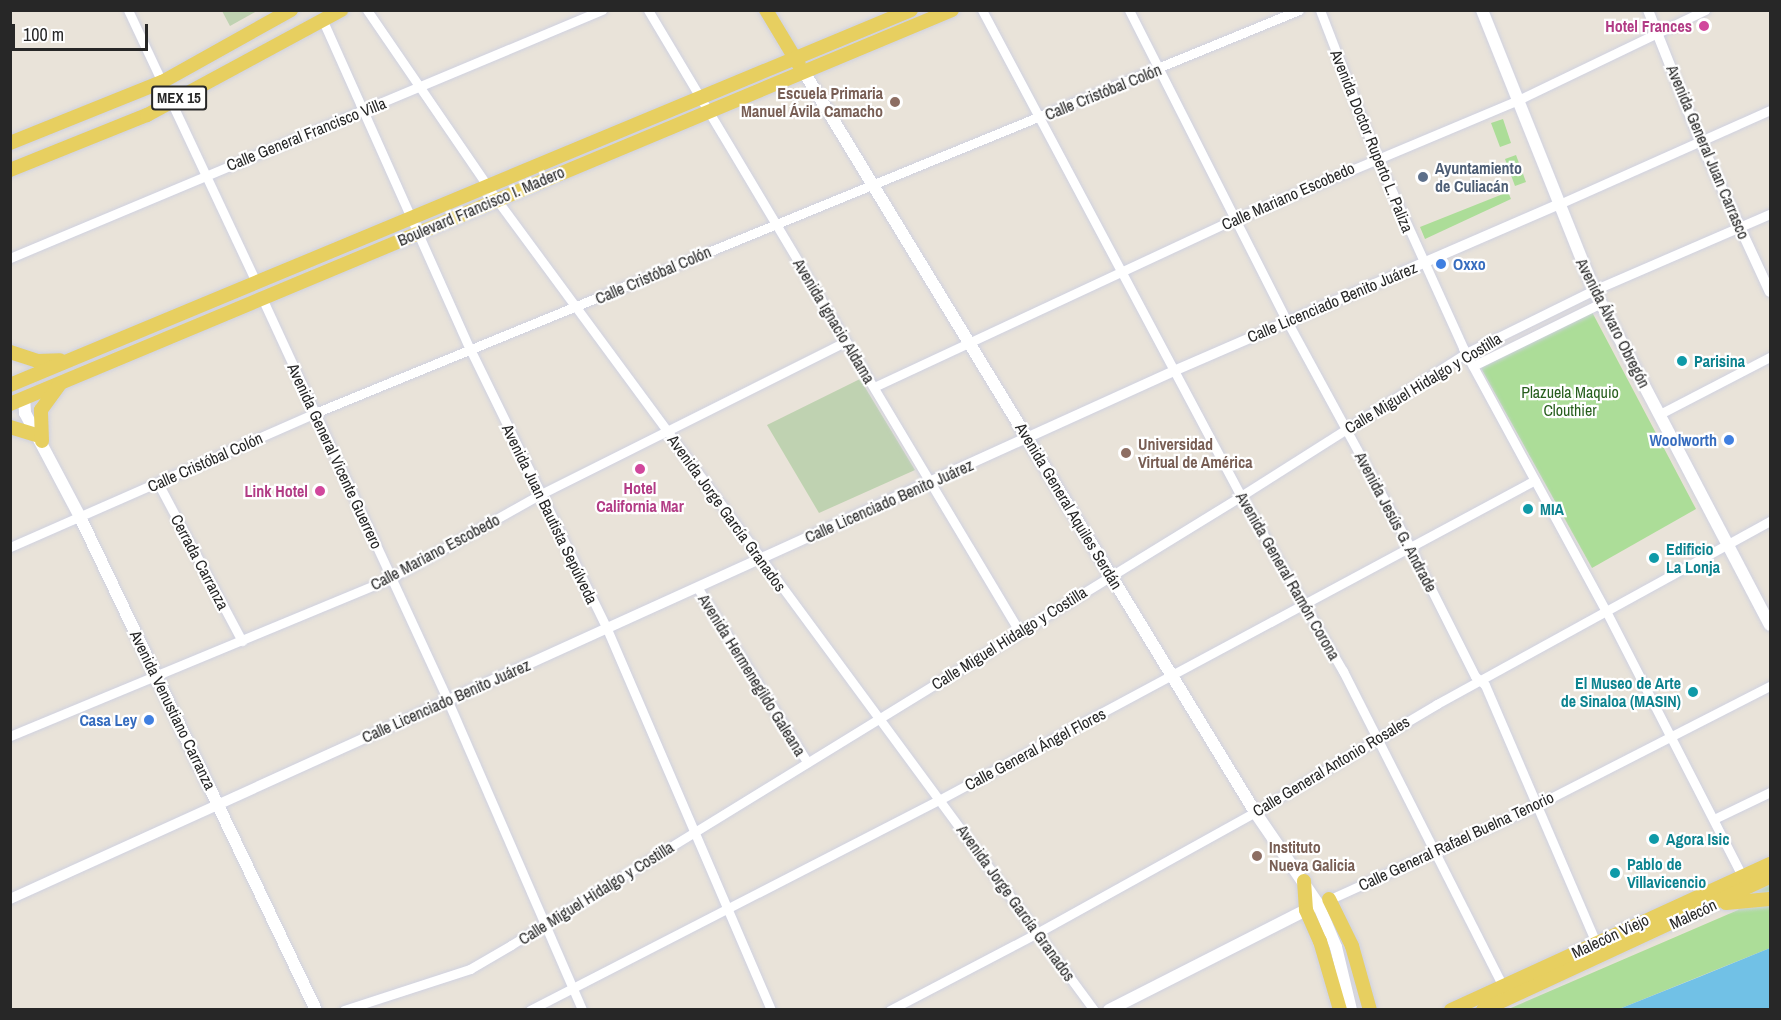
<!DOCTYPE html>
<meta charset="utf-8">
<style>
body{margin:0}
#map{position:relative;width:1781px;height:1020px;overflow:hidden;background:#e9e3d9;font-family:"Archivo Narrow",sans-serif}
div>[style]{position:absolute}
.green>*{inset:0;background:#acdd98}
.cemetery>*{inset:0;background:#bfd2b1}
.water>*{inset:0;background:#71c1e6}
.roads{filter:drop-shadow(0 0 2px #cfd1e0) drop-shadow(0 0 2px #cfd1e0)}
.minor>*{height:9px;margin:-4.5px;padding:0 4.5px;transform-origin:4.5px;border-radius:4.5px;background:#fff}
.tertiary>*{height:10px;margin:-5px;padding:0 5px;transform-origin:5px;border-radius:5px;background:#fff}
.secondary>*{height:12px;margin:-6px;padding:0 6px;transform-origin:6px;border-radius:6px;background:#fff}
.primary>*{height:14px;margin:-7px;padding:0 7px;transform-origin:7px;border-radius:7px;background:#e7cf60}
.dots>*{width:16px;height:16px;translate:-50% -50%;box-sizing:border-box;border:3px solid #fff;border-radius:50%}
span{translate:-50% -50%;white-space:nowrap;text-align:center;line-height:1.15;-webkit-text-stroke:4.5px #fff;paint-order:stroke}
.shield-label span{padding:2px 4px;background:#fff;border:2px solid;border-radius:4px;-webkit-text-stroke-width:0}
.shield-label{font-size:15px;color:#272727;font-weight:700}
.hotel-label{font-size:16px;color:#b23c85;font-weight:700}
.right{translate:-100% -50%;text-align:right}
.street-label{font-size:16px;color:#272727}
.education-label{font-size:16px;color:#785e54;font-weight:700}
.left{translate:0 -50%;text-align:left}
.service-label{font-size:16px;color:#4e5e75;font-weight:700}
.shop-label{font-size:16px;color:#366cbe;font-weight:700}
.culture-label{font-size:16px;color:#0d838f;font-weight:700}
.park-label{font-size:16px;color:#275e1d}
.frame{position:absolute;inset:0;border:12px solid #272727;pointer-events:none}
.scale{position:absolute;left:12px;top:24px;width:136px;height:27px;box-sizing:border-box;border:3px solid #272727;border-top:0;padding-left:8px;font-size:18px;line-height:21px;white-space:nowrap;color:#272727;-webkit-text-stroke:4px #fff;paint-order:stroke}
</style>
<div id="map">
<div class="green">
<div style="clip-path:polygon(1503px 119px,1511px 143px,1500px 147px,1491px 123px)"></div>
<div style="clip-path:polygon(1516px 155px,1526px 182px,1515px 186px,1505px 159px)"></div>
<div style="clip-path:polygon(1508px 192px,1511px 199px,1425px 239px,1420px 227px)"></div>
<div style="clip-path:polygon(1592px 312px,1696px 509px,1592px 568px,1481px 368px)"></div>
<div style="clip-path:polygon(1770px 883px,1770px 948px,1619px 1009px,1506px 1010px,1738px 910px,1752px 891px)"></div>
</div>
<div class="cemetery">
<div style="clip-path:polygon(222px 11px,257px 11px,230px 26px)"></div>
<div style="clip-path:polygon(860px 379px,915px 470px,819px 513px,767px 425px)"></div>
</div>
<div class="water">
<div style="clip-path:polygon(1770px 948px,1770px 1009px,1619px 1009px,1699px 977px)"></div>
</div>
<div class="roads">
<div class="minor">
<div style="left:128px;top:10px;width:301px;rotate:64.8deg"></div>
<div style="left:367px;top:10px;width:230px;rotate:55.6deg"></div>
<div style="left:497px;top:200px;width:1006px;rotate:53.61deg"></div>
<div style="left:648px;top:10px;width:723px;rotate:59.14deg"></div>
<div style="left:982px;top:10px;width:551px;rotate:61.95deg"></div>
<div style="left:1241px;top:496px;width:203px;rotate:59.8deg"></div>
<div style="left:1343px;top:671px;width:352px;rotate:63.1deg"></div>
<div style="left:1129px;top:10px;width:349px;rotate:63.1deg"></div>
<div style="left:1287px;top:321px;width:257px;rotate:61.4deg"></div>
<div style="left:1410px;top:547px;width:144px;rotate:63.3deg"></div>
<div style="left:1475px;top:676px;width:13px;rotate:42deg"></div>
<div style="left:1485px;top:685px;width:281px;rotate:66.7deg"></div>
<div style="left:1320px;top:10px;width:159px;rotate:68.9deg"></div>
<div style="left:1377px;top:158px;width:209px;rotate:65.6deg"></div>
<div style="left:1463px;top:348px;width:299px;rotate:61.5deg"></div>
<div style="left:1606px;top:611px;width:302px;rotate:62.8deg"></div>
<div style="left:323px;top:21px;width:359px;rotate:65.9deg"></div>
<div style="left:470px;top:349px;width:312px;rotate:63.9deg"></div>
<div style="left:607px;top:629px;width:415px;rotate:66.7deg"></div>
<div style="left:1557px;top:205px;width:233px;rotate:-24deg"></div>
<div style="left:10px;top:258px;width:642px;rotate:-22.73deg"></div>
<div style="left:262px;top:298px;width:442px;rotate:65.2deg"></div>
<div style="left:447px;top:699px;width:339px;rotate:66.5deg"></div>
<div style="left:1473px;top:366px;width:143px;rotate:-26.2deg"></div>
<div style="left:874px;top:387px;width:398px;rotate:-25deg"></div>
<div style="left:1235px;top:219px;width:305px;rotate:-22.8deg"></div>
<div style="left:1516px;top:101px;width:210px;rotate:-25.7deg"></div>
<div style="left:1660px;top:414px;width:124px;rotate:-27.4deg"></div>
<div style="left:158px;top:483px;width:179px;rotate:62deg"></div>
<div style="left:10px;top:547px;width:333px;rotate:-23.7deg"></div>
<div style="left:315px;top:413px;width:1063px;rotate:-22.27deg"></div>
<div style="left:697px;top:587px;width:207px;rotate:57.8deg"></div>
<div style="left:10px;top:736px;width:412px;rotate:-22.5deg"></div>
<div style="left:391px;top:578px;width:170px;rotate:-29.3deg"></div>
<div style="left:539px;top:495px;width:343px;rotate:-26.6deg"></div>
<div style="left:1714px;top:819px;width:62px;rotate:-25.7deg"></div>
<div style="left:1326px;top:901px;width:230px;rotate:-24.4deg"></div>
<div style="left:1535px;top:806px;width:264px;rotate:-27.1deg"></div>
<div style="left:344px;top:1010px;width:133px;rotate:-18deg"></div>
<div style="left:470px;top:969px;width:48px;rotate:-30.3deg"></div>
<div style="left:511px;top:945px;width:857px;rotate:-31.59deg"></div>
<div style="left:1241px;top:496px;width:267px;rotate:-32.4deg"></div>
<div style="left:1466px;top:353px;width:143px;rotate:-26.2deg"></div>
<div style="left:1594px;top:290px;width:192px;rotate:-23.4deg"></div>
<div style="left:530px;top:1010px;width:460px;rotate:-27.2deg"></div>
<div style="left:939px;top:800px;width:676px;rotate:-28.23deg"></div>
<div style="left:890px;top:1010px;width:166px;rotate:-27.6deg"></div>
<div style="left:1037px;top:933px;width:249px;rotate:-29deg"></div>
<div style="left:1255px;top:812px;width:212px;rotate:-30.7deg"></div>
<div style="left:1437px;top:704px;width:380px;rotate:-28.8deg"></div>
</div>
<div class="tertiary">
<div style="left:1648px;top:10px;width:143px;rotate:68.3deg"></div>
<div style="left:1701px;top:143px;width:164px;rotate:65.2deg"></div>
<div style="left:10px;top:899px;width:1280px;rotate:-24.4deg"></div>
<div style="left:1176px;top:370px;width:415px;rotate:-23.4deg"></div>
</div>
<div class="secondary">
<div style="left:1482px;top:10px;width:302px;rotate:68.2deg"></div>
<div style="left:1594px;top:290px;width:378px;rotate:62.3deg"></div>
<div style="left:804px;top:72px;width:867px;rotate:58.64deg"></div>
<div style="left:1255px;top:812px;width:112px;rotate:55.6deg"></div>
<div style="left:1318px;top:904px;width:47px;rotate:67.3deg"></div>
<div style="left:1336px;top:947px;width:65px;rotate:76.6deg"></div>
<div style="left:24px;top:398px;width:15px;rotate:86deg"></div>
<div style="left:25px;top:413px;width:118px;rotate:62.1deg"></div>
<div style="left:80px;top:517px;width:547px;rotate:64.42deg"></div>
<div style="left:1109px;top:1010px;width:230px;rotate:-26.9deg"></div>
</div>
<div class="primary">
<div style="left:766px;top:10px;width:64px;rotate:59deg"></div>
<div style="left:10px;top:143px;width:164px;rotate:-21.9deg"></div>
<div style="left:162px;top:82px;width:148px;rotate:-29.2deg"></div>
<div style="left:10px;top:170px;width:148px;rotate:-21.9deg"></div>
<div style="left:147px;top:115px;width:221px;rotate:-28.4deg"></div>
<div style="left:10px;top:352px;width:28px;rotate:18deg"></div>
<div style="left:37px;top:361px;width:23px;rotate:-2deg"></div>
<div style="left:10px;top:385px;width:976px;rotate:-22.6deg"></div>
<div style="left:10px;top:404px;width:1021px;rotate:-22.7deg"></div>
<div style="left:10px;top:427px;width:30px;rotate:17deg"></div>
<div style="left:42px;top:441px;width:31px;rotate:-92deg"></div>
<div style="left:41px;top:410px;width:32px;rotate:-54deg"></div>
<div style="left:1304px;top:881px;width:29px;rotate:86deg"></div>
<div style="left:1306px;top:910px;width:34px;rotate:66deg"></div>
<div style="left:1320px;top:941px;width:72px;rotate:73.8deg"></div>
<div style="left:1329px;top:899px;width:52px;rotate:63.9deg"></div>
<div style="left:1352px;top:946px;width:66px;rotate:74.3deg"></div>
<div style="left:1726px;top:903px;width:44px;rotate:-5.2deg"></div>
<div style="left:1451px;top:1010px;width:351px;rotate:-24.6deg"></div>
<div style="left:1483px;top:1010px;width:316px;rotate:-24.9deg"></div>
</div>
</div>
<div class="dots">
<div style="left:1704px;top:26px;background:#d1479c"></div>
<div style="left:895px;top:102px;background:#8d6e63"></div>
<div style="left:1423px;top:177px;background:#5c6f8a"></div>
<div style="left:1441px;top:264px;background:#3f7fe0"></div>
<div style="left:1682px;top:361px;background:#0f9aa8"></div>
<div style="left:1729px;top:440px;background:#3f7fe0"></div>
<div style="left:1126px;top:453px;background:#8d6e63"></div>
<div style="left:640px;top:469px;background:#d1479c"></div>
<div style="left:320px;top:491px;background:#d1479c"></div>
<div style="left:1528px;top:509px;background:#0f9aa8"></div>
<div style="left:1654px;top:558px;background:#0f9aa8"></div>
<div style="left:1693px;top:692px;background:#0f9aa8"></div>
<div style="left:149px;top:720px;background:#3f7fe0"></div>
<div style="left:1654px;top:839px;background:#0f9aa8"></div>
<div style="left:1257px;top:856px;background:#8d6e63"></div>
<div style="left:1615px;top:873px;background:#0f9aa8"></div>
</div>
<div class="shield-label">
<span style="left:179px;top:98px">MEX 15</span>
</div>
<div class="hotel-label">
<span class="right" style="left:1692px;top:26px">Hotel Frances</span>
<span style="left:640px;top:497px">Hotel<br>California Mar</span>
<span class="right" style="left:308px;top:491px">Link Hotel</span>
</div>
<div class="street-label">
<span style="left:1103px;top:92px;rotate:-22deg">Calle Cristóbal Colón</span>
<span style="left:306px;top:134px;rotate:-22deg">Calle General Francisco Villa</span>
<span style="left:1372px;top:141px;rotate:68deg">Avenida Doctor Ruperto L. Paliza</span>
<span style="left:1708px;top:152px;rotate:67deg">Avenida General Juan Carrasco</span>
<span style="left:1288px;top:196px;rotate:-24deg">Calle Mariano Escobedo</span>
<span style="left:481px;top:206px;rotate:-23deg">Boulevard Francisco I. Madero</span>
<span style="left:653px;top:275px;rotate:-23deg">Calle Cristóbal Colón</span>
<span style="left:1332px;top:302px;rotate:-23deg">Calle Licenciado Benito Juárez</span>
<span style="left:834px;top:321px;rotate:59deg">Avenida Ignacio Aldama</span>
<span style="left:1613px;top:323px;rotate:63deg">Avenida Álvaro Obregón</span>
<span style="left:1423px;top:383px;rotate:-31deg">Calle Miguel Hidalgo y Costilla</span>
<span style="left:335px;top:456px;rotate:65deg">Avenida General Vicente Guerrero</span>
<span style="left:205px;top:462px;rotate:-24deg">Calle Cristóbal Colón</span>
<span style="left:889px;top:501px;rotate:-24deg">Calle Licenciado Benito Juárez</span>
<span style="left:1069px;top:506px;rotate:59deg">Avenida General Aquiles Serdán</span>
<span style="left:727px;top:513px;rotate:54deg">Avenida Jorge García Granados</span>
<span style="left:550px;top:514px;rotate:64deg">Avenida Juan Bautista Sepúlveda</span>
<span style="left:1396px;top:522px;rotate:62deg">Avenida Jesús G. Andrade</span>
<span style="left:435px;top:552px;rotate:-28deg">Calle Mariano Escobedo</span>
<span style="left:200px;top:562px;rotate:62deg">Cerrada Carranza</span>
<span style="left:1288px;top:576px;rotate:60deg">Avenida General Ramón Corona</span>
<span style="left:1009px;top:638px;rotate:-32deg">Calle Miguel Hidalgo y Costilla</span>
<span style="left:752px;top:675px;rotate:58deg">Avenida Hermenegildo Galeana</span>
<span style="left:446px;top:701px;rotate:-24deg">Calle Licenciado Benito Juárez</span>
<span style="left:173px;top:710px;rotate:64deg">Avenida Venustiano Carranza</span>
<span style="left:1035px;top:749px;rotate:-28deg">Calle General Ángel Flores</span>
<span style="left:1331px;top:766px;rotate:-31deg">Calle General Antonio Rosales</span>
<span style="left:1456px;top:841px;rotate:-25deg">Calle General Rafael Buelna Tenorio</span>
<span style="left:596px;top:893px;rotate:-32deg">Calle Miguel Hidalgo y Costilla</span>
<span style="left:1016px;top:903px;rotate:54deg">Avenida Jorge García Granados</span>
<span style="left:1693px;top:914px;rotate:-25deg">Malecón</span>
<span style="left:1610px;top:936px;rotate:-25deg">Malecón Viejo</span>
</div>
<div class="education-label">
<span class="right" style="left:883px;top:102px">Escuela Primaria<br>Manuel Ávila Camacho</span>
<span class="left" style="left:1138px;top:453px">Universidad<br>Virtual de América</span>
<span class="left" style="left:1269px;top:856px">Instituto<br>Nueva Galicia</span>
</div>
<div class="service-label">
<span class="left" style="left:1435px;top:177px">Ayuntamiento<br>de Culiacán</span>
</div>
<div class="shop-label">
<span class="left" style="left:1453px;top:264px">Oxxo</span>
<span class="right" style="left:1717px;top:440px">Woolworth</span>
<span class="right" style="left:137px;top:720px">Casa Ley</span>
</div>
<div class="culture-label">
<span class="left" style="left:1694px;top:361px">Parisina</span>
<span class="left" style="left:1540px;top:509px">MIA</span>
<span class="left" style="left:1666px;top:558px">Edificio<br>La Lonja</span>
<span class="right" style="left:1681px;top:692px">El Museo de Arte<br>de Sinaloa (MASIN)</span>
<span class="left" style="left:1666px;top:839px">Agora Isic</span>
<span class="left" style="left:1627px;top:873px">Pablo de<br>Villavicencio</span>
</div>
<div class="park-label">
<span style="left:1570px;top:401px">Plazuela Maquio<br>Clouthier</span>
</div>
<div class="frame"></div>
<div class="scale">100 m</div>
</div>
